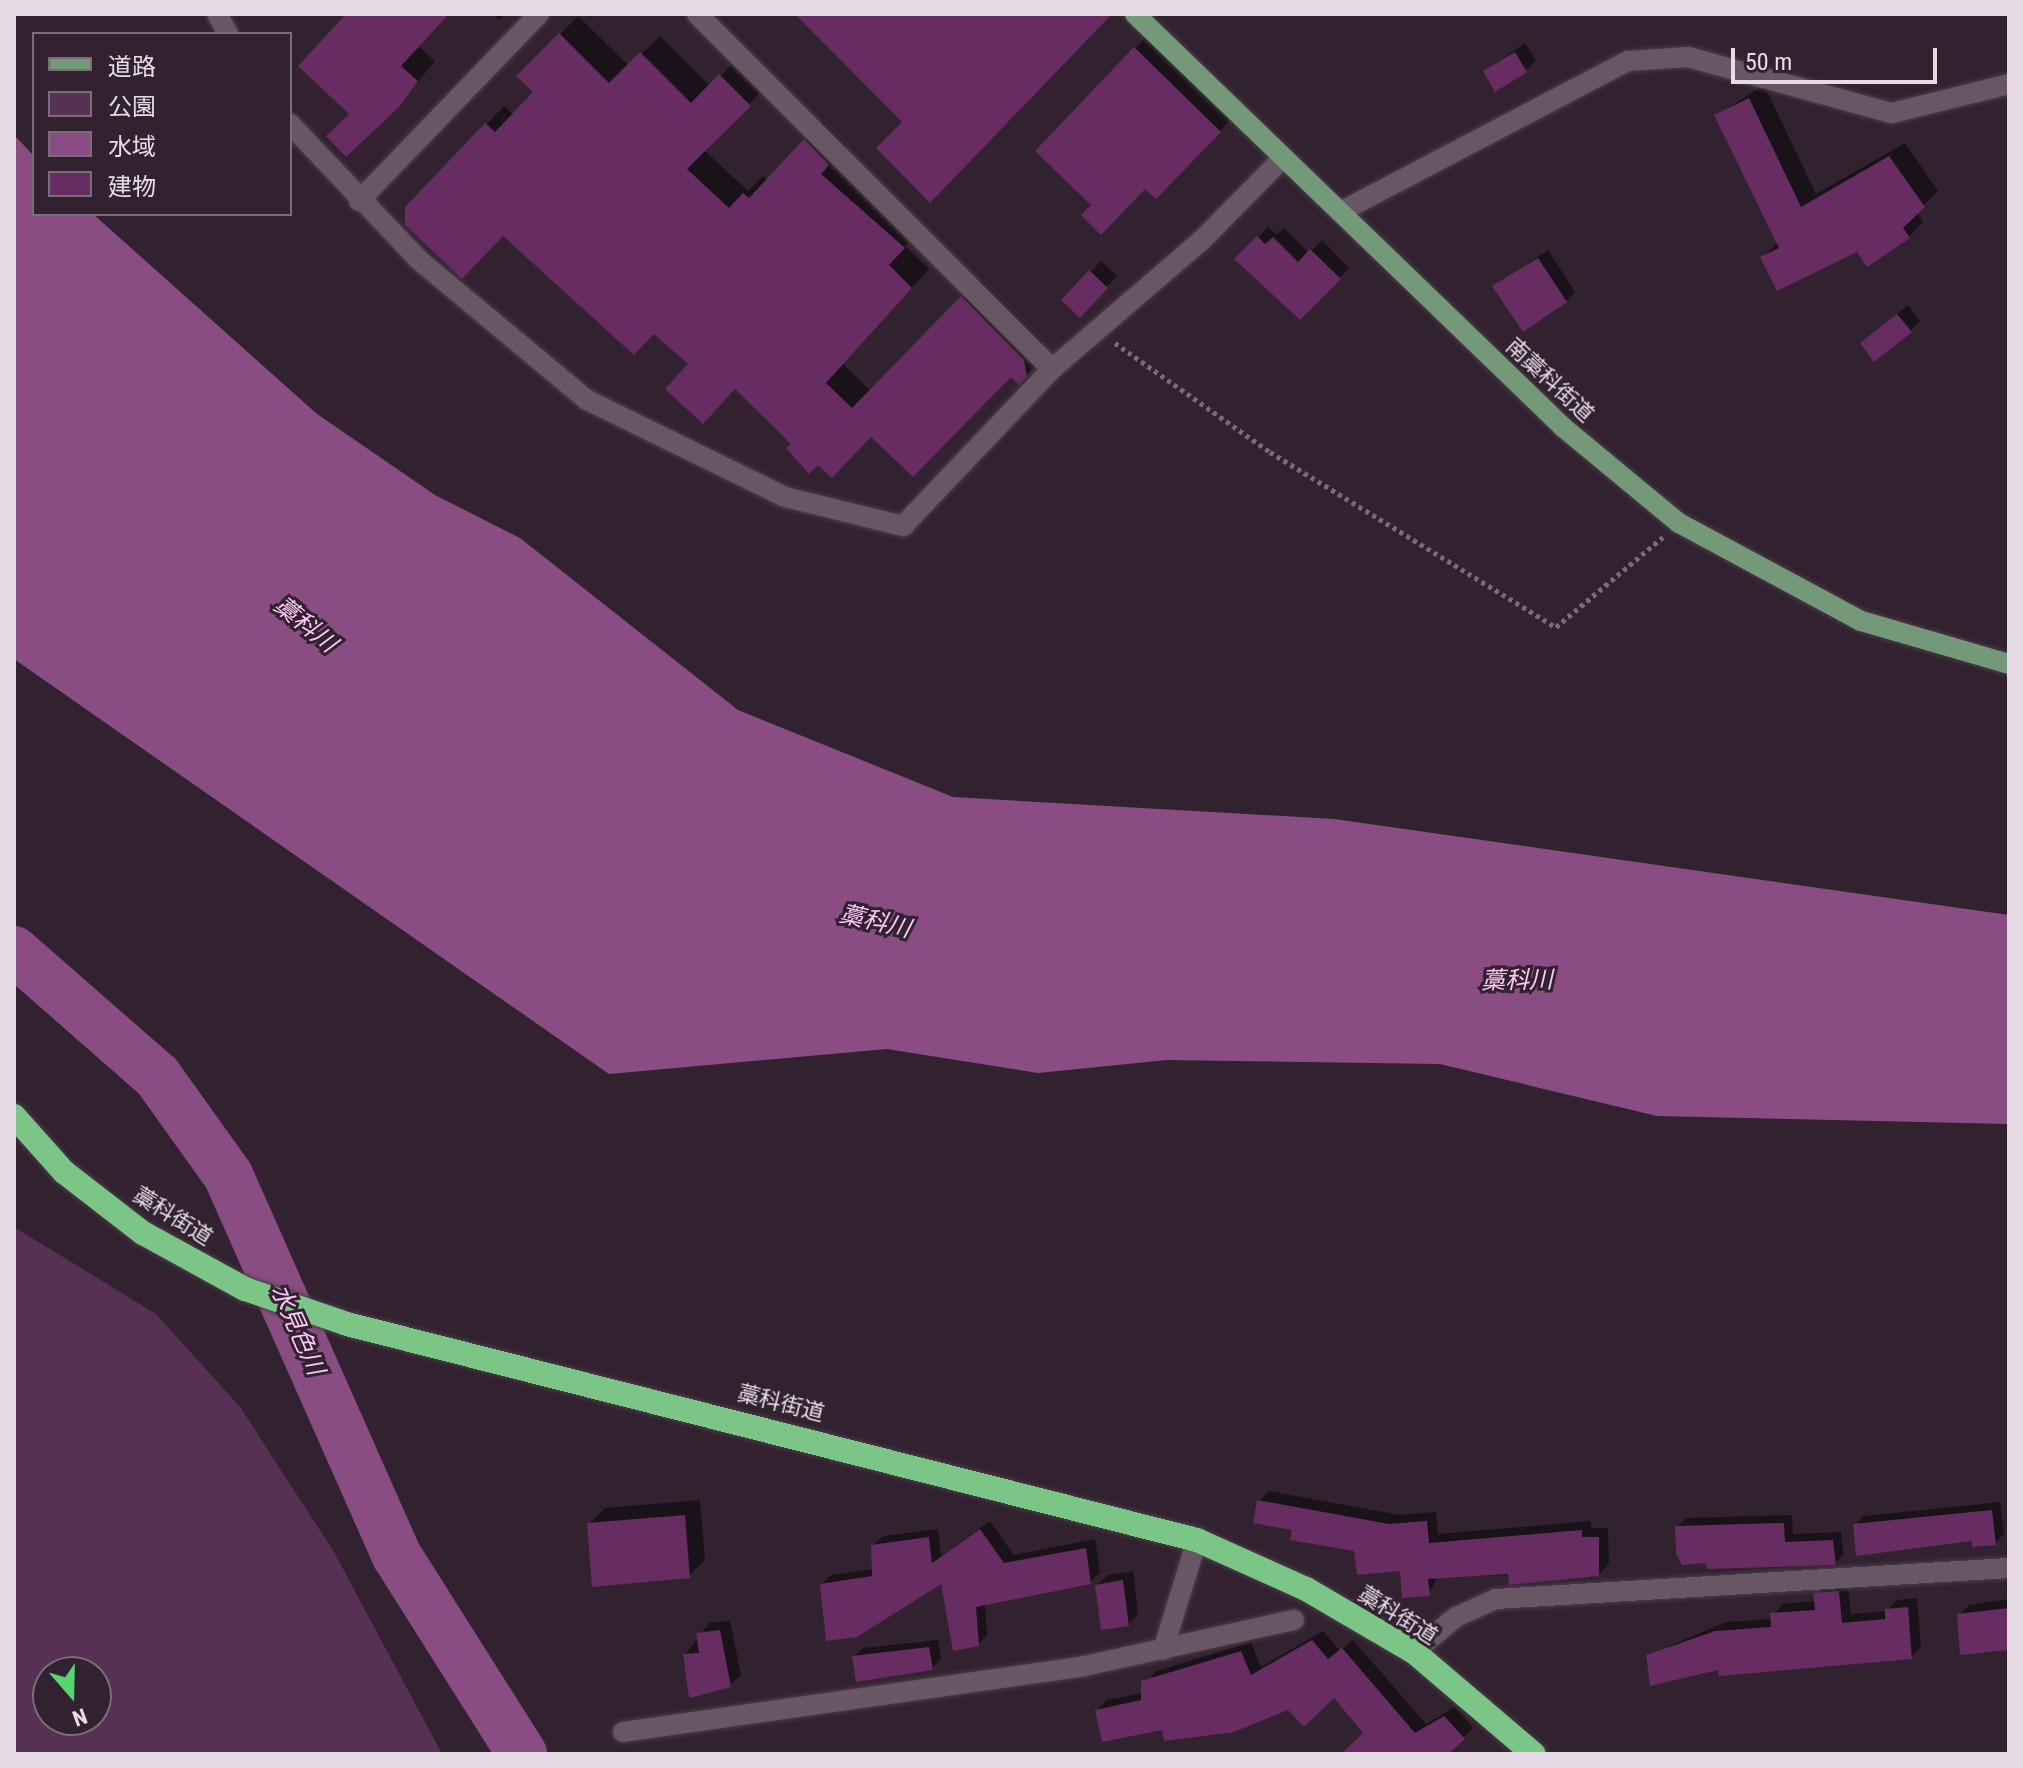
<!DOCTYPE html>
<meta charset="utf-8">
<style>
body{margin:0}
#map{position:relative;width:2023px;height:1768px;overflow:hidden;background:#322230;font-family:"Roboto Condensed","Noto Sans JP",sans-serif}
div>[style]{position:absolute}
.green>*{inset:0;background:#573153}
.water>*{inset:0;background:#8a4d83}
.shadow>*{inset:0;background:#0007}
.river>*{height:50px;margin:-25px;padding:0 25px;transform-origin:25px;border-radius:25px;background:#8a4d83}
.building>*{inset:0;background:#672c62}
.path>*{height:5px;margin-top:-2.5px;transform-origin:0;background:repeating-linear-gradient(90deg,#796b77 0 4px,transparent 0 8px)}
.roads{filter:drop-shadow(0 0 2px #4b3d49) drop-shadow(0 0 2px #4b3d49)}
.minor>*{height:20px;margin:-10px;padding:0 10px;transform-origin:10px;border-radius:10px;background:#685665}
.major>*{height:20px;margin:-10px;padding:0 10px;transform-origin:10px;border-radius:10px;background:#739979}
.highway>*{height:24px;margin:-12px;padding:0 12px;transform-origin:12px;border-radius:12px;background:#7bc587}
span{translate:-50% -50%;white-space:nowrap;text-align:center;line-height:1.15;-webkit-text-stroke:6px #322230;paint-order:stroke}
.street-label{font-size:22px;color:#e7dce5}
.water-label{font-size:24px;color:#fdc8f6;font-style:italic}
.frame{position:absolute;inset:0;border:16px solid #e7dce5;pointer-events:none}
.legend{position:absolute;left:32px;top:32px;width:260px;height:184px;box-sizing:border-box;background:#322230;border:2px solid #7a6c78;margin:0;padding:10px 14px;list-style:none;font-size:24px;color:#e7dce5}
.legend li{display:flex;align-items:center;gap:16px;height:40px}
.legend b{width:40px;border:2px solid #7a6c78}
.north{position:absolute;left:32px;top:1656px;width:80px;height:80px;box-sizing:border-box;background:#322230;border:2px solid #7a6c78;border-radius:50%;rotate:160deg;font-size:22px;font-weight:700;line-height:32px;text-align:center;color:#e7dce5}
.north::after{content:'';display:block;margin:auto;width:28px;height:36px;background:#53d672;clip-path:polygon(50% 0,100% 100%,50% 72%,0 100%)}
.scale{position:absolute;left:1731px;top:48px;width:206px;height:36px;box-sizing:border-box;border:4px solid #e7dce5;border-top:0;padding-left:10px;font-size:24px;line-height:28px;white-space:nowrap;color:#e7dce5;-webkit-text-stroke:6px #322230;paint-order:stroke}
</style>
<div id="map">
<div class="green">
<div style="clip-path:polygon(evenodd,14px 1227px,156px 1314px,240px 1407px,334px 1552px,442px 1754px,14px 1754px,14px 1227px,48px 1672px,96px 1672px,96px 1720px,48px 1720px,48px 1672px)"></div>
</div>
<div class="water">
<div style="clip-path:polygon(14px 135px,34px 156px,34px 214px,93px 214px,317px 414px,435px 495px,520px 538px,738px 710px,953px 797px,1334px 819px,2009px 915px,2009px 1124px,1657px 1116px,1440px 1064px,1167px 1060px,1038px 1073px,887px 1049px,609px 1074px,14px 659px)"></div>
</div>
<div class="shadow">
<div style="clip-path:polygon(349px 14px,448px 14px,418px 46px,435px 61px,399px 105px,351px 114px)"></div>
<div style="clip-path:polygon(493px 14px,505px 14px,499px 20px)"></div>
<div style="clip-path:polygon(578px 16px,629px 66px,660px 36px,710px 86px,739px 58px,767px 86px,704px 150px,748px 191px,763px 176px,768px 181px,823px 122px,846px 145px,837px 154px,922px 228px,905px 246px,929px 269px,843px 364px,871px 391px,981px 280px,1042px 341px,1044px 357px,1019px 382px,1011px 374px,872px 434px,794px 444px,735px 387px,503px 234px,407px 208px,504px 106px,514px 115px,536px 92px,519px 76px)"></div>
<div style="clip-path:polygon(1154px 30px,1239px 111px,1156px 196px,1146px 187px,1135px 48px)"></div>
<div style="clip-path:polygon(1525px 43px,1536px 60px,1526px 70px,1485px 71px)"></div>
<div style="clip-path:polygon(1764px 85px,1816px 194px,1905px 143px,1938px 191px,1917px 212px,1923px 222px,1909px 237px,1858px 249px,1763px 257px,1778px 242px,1717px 115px)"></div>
<div style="clip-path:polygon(1268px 227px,1277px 235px,1284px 228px,1309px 253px,1322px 240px,1349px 268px,1300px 318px,1237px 259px)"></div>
<div style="clip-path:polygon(1548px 250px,1575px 292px,1566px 301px,1494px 286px)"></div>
<div style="clip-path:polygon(1101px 261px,1117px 276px,1080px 315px,1064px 300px)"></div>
<div style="clip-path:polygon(1908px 305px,1920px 321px,1910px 331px,1862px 343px)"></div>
<div style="clip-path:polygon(1269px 1491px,1400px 1515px,1436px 1512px,1438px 1534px,1591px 1521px,1591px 1528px,1608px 1528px,1609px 1564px,1599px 1574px,1438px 1576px,1429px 1594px,1402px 1569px,1294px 1528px,1259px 1501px)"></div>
<div style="clip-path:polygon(700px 1500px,705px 1560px,689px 1576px,589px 1524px,605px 1508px)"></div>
<div style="clip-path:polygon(2000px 1502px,2004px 1534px,1995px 1543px,1855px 1525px,1864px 1516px)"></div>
<div style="clip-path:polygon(1792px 1515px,1793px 1534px,1841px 1532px,1844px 1555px,1835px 1563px,1708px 1561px,1677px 1527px,1686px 1518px)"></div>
<div style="clip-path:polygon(990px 1521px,1014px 1555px,1095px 1539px,1100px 1573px,1090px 1582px,985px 1603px,987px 1635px,978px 1644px,943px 1581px,822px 1585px,831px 1575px,873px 1569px,873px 1545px,883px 1536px,938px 1529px,941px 1556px)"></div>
<div style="clip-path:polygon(1133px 1571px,1138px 1614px,1128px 1625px,1097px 1585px,1108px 1575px)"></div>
<div style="clip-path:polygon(1848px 1583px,1851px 1614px,1887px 1611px,1896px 1600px,1917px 1598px,1921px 1647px,1911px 1657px,1720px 1667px,1652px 1683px,1646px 1661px,1655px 1652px,1726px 1622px,1772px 1619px,1782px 1604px,1816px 1601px,1825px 1584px)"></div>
<div style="clip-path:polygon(2009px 1599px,2009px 1649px,1959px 1615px,1969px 1605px)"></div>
<div style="clip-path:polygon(730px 1621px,741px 1675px,730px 1685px,685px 1655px,709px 1623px)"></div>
<div style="clip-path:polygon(1323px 1631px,1340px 1651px,1353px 1640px,1426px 1724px,1455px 1707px,1473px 1728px,1446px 1754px,1347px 1754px,1365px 1733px,1334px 1695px,1163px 1727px,1097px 1710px,1107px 1700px,1143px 1693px,1154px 1672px,1251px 1642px,1261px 1667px)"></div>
<div style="clip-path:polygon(938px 1640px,941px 1659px,932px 1668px,854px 1657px,863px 1648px)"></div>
</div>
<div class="river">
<div style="left:14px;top:951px;width:190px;rotate:41.2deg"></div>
<div style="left:157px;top:1076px;width:122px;rotate:54.4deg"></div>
<div style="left:228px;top:1175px;width:417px;rotate:66.1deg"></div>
<div style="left:397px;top:1556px;width:234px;rotate:57.7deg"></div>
</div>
<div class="building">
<div style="clip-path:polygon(346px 14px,449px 14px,401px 66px,418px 81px,400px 106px,346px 157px,326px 136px,349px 114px,298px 66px)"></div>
<div style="clip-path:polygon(795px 14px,1112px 14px,930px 203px,876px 148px,902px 122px)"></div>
<div style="clip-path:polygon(559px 33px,609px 83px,640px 52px,691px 103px,719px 74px,751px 106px,687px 169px,729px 208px,743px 193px,749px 198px,804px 139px,829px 165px,821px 174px,905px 248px,889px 265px,912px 288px,826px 383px,852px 408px,961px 296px,1024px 360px,1027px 377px,1019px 385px,1011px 377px,913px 477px,871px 437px,832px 478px,818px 465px,809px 474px,786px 448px,791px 444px,735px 389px,703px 424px,665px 389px,688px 364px,654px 334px,634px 355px,503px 236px,462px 279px,405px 225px,405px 207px,485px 123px,495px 132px,533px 92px,516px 76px)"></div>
<div style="clip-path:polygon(1134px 47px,1221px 132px,1156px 199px,1145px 189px,1101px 235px,1081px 215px,1091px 205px,1035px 151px)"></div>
<div style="clip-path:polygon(1515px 52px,1527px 72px,1495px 92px,1483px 71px)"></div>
<div style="clip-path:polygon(1749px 98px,1801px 207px,1889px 156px,1925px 207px,1903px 228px,1910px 238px,1867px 267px,1857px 252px,1777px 291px,1760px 257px,1779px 248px,1714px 115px)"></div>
<div style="clip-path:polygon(1257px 236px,1265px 244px,1273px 237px,1298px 262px,1310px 249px,1341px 279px,1300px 320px,1234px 259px)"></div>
<div style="clip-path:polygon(1538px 258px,1567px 302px,1523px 332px,1492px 286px)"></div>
<div style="clip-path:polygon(1089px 270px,1108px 288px,1080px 318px,1061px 300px)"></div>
<div style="clip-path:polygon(1897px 314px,1912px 332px,1874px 362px,1860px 343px)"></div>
<div style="clip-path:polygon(1257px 1500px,1389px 1524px,1427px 1521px,1429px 1543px,1582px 1530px,1582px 1537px,1599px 1537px,1599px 1576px,1509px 1585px,1508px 1574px,1428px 1579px,1430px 1596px,1402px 1598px,1400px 1571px,1357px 1575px,1354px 1551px,1290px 1540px,1292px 1530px,1253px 1523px)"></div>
<div style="clip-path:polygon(1992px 1510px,1996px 1545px,1972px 1547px,1972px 1541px,1856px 1556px,1853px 1524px)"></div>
<div style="clip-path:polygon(685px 1515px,690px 1578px,592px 1587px,587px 1523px)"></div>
<div style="clip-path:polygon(1784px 1523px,1785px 1542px,1833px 1540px,1836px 1565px,1707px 1569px,1706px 1563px,1682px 1565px,1676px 1553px,1675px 1526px)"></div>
<div style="clip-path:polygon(980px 1529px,1004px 1563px,1086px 1548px,1091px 1584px,976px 1607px,979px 1646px,953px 1651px,941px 1584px,857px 1637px,826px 1641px,820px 1584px,872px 1576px,871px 1545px,929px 1537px,932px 1563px)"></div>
<div style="clip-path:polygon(1123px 1580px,1129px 1626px,1101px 1630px,1095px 1585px)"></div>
<div style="clip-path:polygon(1839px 1591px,1842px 1623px,1885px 1619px,1885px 1609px,1908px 1607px,1912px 1659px,1719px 1676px,1718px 1670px,1650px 1686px,1646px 1655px,1715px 1631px,1771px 1627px,1770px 1613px,1815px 1610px,1813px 1593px)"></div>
<div style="clip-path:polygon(2009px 1608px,2009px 1650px,1960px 1655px,1957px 1614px)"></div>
<div style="clip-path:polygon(720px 1630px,731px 1687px,689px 1698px,683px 1654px,699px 1653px,696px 1633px)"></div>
<div style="clip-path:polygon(1312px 1640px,1328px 1659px,1342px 1648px,1415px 1733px,1444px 1716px,1465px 1739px,1448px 1754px,1341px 1754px,1363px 1733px,1334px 1698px,1304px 1727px,1288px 1710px,1234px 1732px,1164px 1741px,1162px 1730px,1102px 1742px,1095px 1710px,1141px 1700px,1141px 1681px,1241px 1651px,1251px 1675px)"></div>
<div style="clip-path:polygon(929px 1647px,933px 1670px,856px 1682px,852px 1656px)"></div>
</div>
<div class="path">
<div style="left:1115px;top:343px;width:189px;rotate:35.1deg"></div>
<div style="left:1270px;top:452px;width:335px;rotate:31.5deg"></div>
<div style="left:1556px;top:627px;width:140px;rotate:-40.1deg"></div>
</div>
<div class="roads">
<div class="minor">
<div style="left:217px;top:14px;width:23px;rotate:61deg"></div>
<div style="left:697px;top:14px;width:502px;rotate:45deg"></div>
<div style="left:290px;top:124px;width:187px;rotate:46.5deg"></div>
<div style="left:419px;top:260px;width:219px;rotate:39.8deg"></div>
<div style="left:587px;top:400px;width:220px;rotate:26.1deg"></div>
<div style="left:785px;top:497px;width:122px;rotate:13.8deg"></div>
<div style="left:903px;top:526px;width:216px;rotate:-46.5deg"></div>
<div style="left:1052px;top:369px;width:196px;rotate:-40.7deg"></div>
<div style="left:1201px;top:241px;width:115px;rotate:-45.4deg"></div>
<div style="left:359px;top:201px;width:260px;rotate:-46.1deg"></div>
<div style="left:1342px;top:211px;width:323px;rotate:-27.7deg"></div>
<div style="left:1628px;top:61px;width:60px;rotate:-3.8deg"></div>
<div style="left:1688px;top:57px;width:212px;rotate:15.4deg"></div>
<div style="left:1892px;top:113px;width:121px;rotate:-13.9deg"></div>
<div style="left:1163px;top:1650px;width:115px;rotate:-72.8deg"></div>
<div style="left:1414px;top:1652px;width:55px;rotate:-39.8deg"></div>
<div style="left:1456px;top:1617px;width:44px;rotate:-24.2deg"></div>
<div style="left:1496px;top:1599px;width:514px;rotate:-3.46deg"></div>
<div style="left:623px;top:1732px;width:466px;rotate:-8.1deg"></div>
<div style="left:1084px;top:1666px;width:215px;rotate:-12.4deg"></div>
</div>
<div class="major">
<div style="left:1135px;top:14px;width:596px;rotate:43.98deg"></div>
<div style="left:1564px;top:428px;width:149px;rotate:39.6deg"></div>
<div style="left:1679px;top:523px;width:207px;rotate:28.3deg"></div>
<div style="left:1861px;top:621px;width:154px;rotate:16.2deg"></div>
</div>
<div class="highway">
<div style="left:14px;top:1116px;width:75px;rotate:48.2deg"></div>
<div style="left:64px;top:1172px;width:100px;rotate:37.7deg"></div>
<div style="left:143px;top:1233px;width:116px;rotate:28.8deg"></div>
<div style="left:245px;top:1289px;width:108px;rotate:18.9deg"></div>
<div style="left:347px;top:1324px;width:877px;rotate:14.26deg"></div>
<div style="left:1197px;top:1540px;width:120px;rotate:24.2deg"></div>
<div style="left:1306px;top:1589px;width:125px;rotate:30.3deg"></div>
<div style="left:1414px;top:1652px;width:157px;rotate:40.4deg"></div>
</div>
</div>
<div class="street-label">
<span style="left:1550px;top:380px;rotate:43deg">南藁科街道</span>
<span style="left:173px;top:1216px;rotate:32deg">藁科街道</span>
<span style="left:781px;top:1403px;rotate:14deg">藁科街道</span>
<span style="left:1398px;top:1615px;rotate:32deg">藁科街道</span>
</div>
<div class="water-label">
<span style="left:305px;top:625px;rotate:39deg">藁科川</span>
<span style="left:875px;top:922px;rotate:13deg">藁科川</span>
<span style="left:1517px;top:981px;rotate:-1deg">藁科川</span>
<span style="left:297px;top:1330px;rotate:66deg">水見色川</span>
</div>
<div class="frame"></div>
<ul class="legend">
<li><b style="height:10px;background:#739979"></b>道路</li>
<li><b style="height:22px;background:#573153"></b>公園</li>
<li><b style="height:22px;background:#8a4d83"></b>水域</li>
<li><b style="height:22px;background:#672c62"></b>建物</li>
</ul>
<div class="north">N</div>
<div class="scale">50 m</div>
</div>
